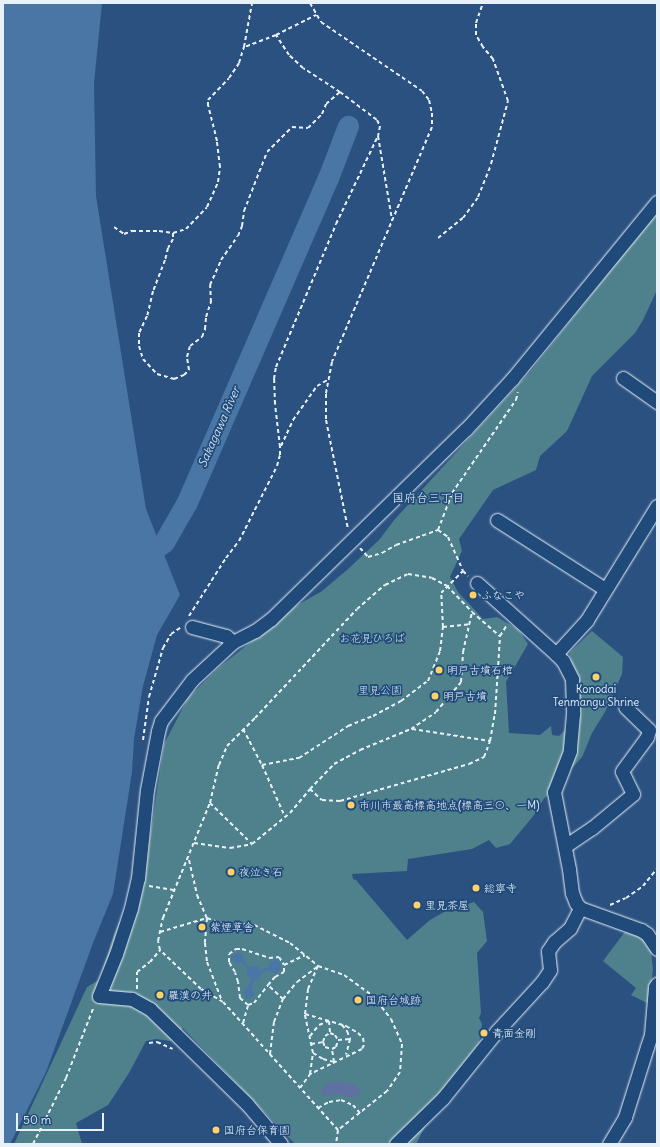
<!DOCTYPE html>
<meta charset="utf-8">
<style>
body{margin:0}
#map{position:relative;width:660px;height:1147px;overflow:hidden;background:#2b5181;font-family:Delius,"Klee One",sans-serif}
div>[style]{position:absolute}
.green>*{inset:0;background:#4f818d}
.water>*{inset:0;background:#4976a5}
.river>*{height:21px;margin:-10.5px;padding:0 10.5px;transform-origin:10.5px;border-radius:10.5px;background:#4976a5}
.building>*{inset:0;background:#5f71a0}
.path>*{height:2px;margin-top:-1px;transform-origin:0;background:repeating-linear-gradient(90deg,#e8f1f8 0 4px,transparent 0 7px)}
.roads{filter:drop-shadow(0 0 1px #e8f1f8) drop-shadow(0 0 1px #e8f1f8)}
.minor>*{height:13px;margin:-6.5px;padding:0 6.5px;transform-origin:6.5px;border-radius:6.5px;background:#1f4a7a}
.dots>*{width:11px;height:11px;translate:-50% -50%;box-sizing:border-box;border:2px solid #1f4a7a;border-radius:50%}
span{translate:-50% -50%;white-space:nowrap;text-align:center;line-height:1.15;-webkit-text-stroke:3.5px #1f4a7a;paint-order:stroke}
.poi-label{font-size:11px;color:#e8f1f8}
.left{translate:0 -50%;text-align:left}
.park-label{font-size:11px;color:#d1e0e8}
.water-label{font-size:12px;color:#d0dfec;font-style:italic}
.neighbourhood-label{font-size:12px;color:#e8f1f8}
.frame{position:absolute;inset:0;border:4px solid #e8f1f8;pointer-events:none}
.scale{position:absolute;left:16px;top:1113px;width:88px;height:18px;box-sizing:border-box;border:2px solid #e8f1f8;border-top:0;padding-left:5px;font-size:12px;line-height:14px;white-space:nowrap;color:#e8f1f8;-webkit-text-stroke:3px #1f4a7a;paint-order:stroke}
</style>
<div id="map">
<div class="green">
<div style="clip-path:polygon(657px 212px,657px 290px,643px 320px,635px 333px,592px 376px,567px 431px,540px 456px,536px 470px,493px 490px,459px 539px,462px 551px,450px 577px,458px 592px,483px 619px,497px 617px,518px 629px,528px 644px,506px 682px,509px 733px,540px 735px,551px 726px,552px 735px,559px 736px,581px 714px,577px 682px,569px 653px,592px 631px,623px 657px,622px 674px,605px 712px,592px 733px,582px 757px,543px 800px,534px 815px,510px 844px,496px 848px,489px 840px,472px 849px,408px 859px,407px 871px,352px 874px,353px 879px,356px 880px,407px 940px,430px 920px,444px 912px,474px 902px,483px 912px,487px 941px,477px 953px,481px 1013px,479px 1018px,482px 1024px,479px 1043px,448px 1083px,416px 1144px,295px 1144px,183px 1028px,171px 1041px,156px 1039px,146px 1041px,129px 1073px,108px 1105px,76px 1123px,82px 1144px,14px 1144px,87px 987px,99px 980px,114px 934px,146px 864px,164px 744px,188px 698px,217px 669px,296px 606px,322px 591px,347px 570px,379px 540px,395px 519px,530px 372px)"></div>
<div style="clip-path:polygon(627px 929px,642px 936px,651px 952px,653px 969px,649px 1004px,631px 995px,636px 988px,603px 961px)"></div>
</div>
<div class="water">
<div style="clip-path:polygon(3px 3px,102px 3px,94px 83px,96px 196px,146px 509px,180px 595px,157px 635px,143px 686px,134px 739px,132px 772px,113px 894px,93px 943px,46px 1072px,10px 1144px,3px 1144px)"></div>
<div style="clip-path:polygon(238px 952px,243px 955px,244px 961px,250px 967px,257px 966px,261px 970px,268px 967px,271px 961px,278px 960px,280px 963px,281px 969px,278px 972px,275px 974px,269px 970px,262px 973px,259px 979px,254px 981px,252px 988px,255px 995px,251px 999px,246px 998px,243px 992px,244px 989px,248px 987px,251px 980px,247px 975px,247px 969px,242px 963px,234px 963px,231px 957px,232px 955px)"></div>
</div>
<div class="river">
<div style="left:137px;top:561px;width:33px;rotate:-35deg"></div>
<div style="left:164px;top:542px;width:46px;rotate:-60.1deg"></div>
<div style="left:187px;top:502px;width:353px;rotate:-66.5deg"></div>
<div style="left:328px;top:178px;width:56px;rotate:-69deg"></div>
</div>
<div class="building">
<div style="clip-path:polygon(336px 1081px,353px 1084px,362px 1091px,353px 1098px,340px 1094px,323px 1096px,321px 1089px,328px 1083px)"></div>
</div>
<div class="path">
<div style="left:310px;top:3px;width:22px;rotate:60deg"></div>
<div style="left:321px;top:22px;width:122px;rotate:34.3deg"></div>
<div style="left:422px;top:91px;width:11px;rotate:52deg"></div>
<div style="left:429px;top:100px;width:13px;rotate:77deg"></div>
<div style="left:432px;top:113px;width:14px;rotate:90deg"></div>
<div style="left:432px;top:127px;width:255px;rotate:113.1deg"></div>
<div style="left:332px;top:362px;width:33px;rotate:101deg"></div>
<div style="left:326px;top:394px;width:26px;rotate:90deg"></div>
<div style="left:326px;top:420px;width:111px;rotate:78.6deg"></div>
<div style="left:276px;top:35px;width:45px;rotate:-26.6deg"></div>
<div style="left:340px;top:92px;width:46px;rotate:37.1deg"></div>
<div style="left:377px;top:120px;width:7px;rotate:63deg"></div>
<div style="left:380px;top:126px;width:10px;rotate:101deg"></div>
<div style="left:378px;top:136px;width:85px;rotate:80.5deg"></div>
<div style="left:114px;top:227px;width:12px;rotate:35deg"></div>
<div style="left:124px;top:234px;width:9px;rotate:-21deg"></div>
<div style="left:132px;top:231px;width:27px"></div>
<div style="left:159px;top:231px;width:14px;rotate:8deg"></div>
<div style="left:173px;top:233px;width:14px;rotate:-17deg"></div>
<div style="left:186px;top:229px;width:30px;rotate:-46deg"></div>
<div style="left:207px;top:207px;width:27px;rotate:-66deg"></div>
<div style="left:218px;top:182px;width:15px;rotate:-82deg"></div>
<div style="left:220px;top:167px;width:26px;rotate:-97deg"></div>
<div style="left:217px;top:141px;width:36px;rotate:-104deg"></div>
<div style="left:208px;top:106px;width:6px;rotate:-90deg"></div>
<div style="left:208px;top:100px;width:30px;rotate:-46deg"></div>
<div style="left:229px;top:78px;width:18px;rotate:-56deg"></div>
<div style="left:239px;top:63px;width:17px;rotate:-73deg"></div>
<div style="left:244px;top:47px;width:45px;rotate:-79.7deg"></div>
<div style="left:173px;top:233px;width:6px;rotate:90deg"></div>
<div style="left:173px;top:239px;width:10px;rotate:119deg"></div>
<div style="left:168px;top:248px;width:12px;rotate:104deg"></div>
<div style="left:165px;top:260px;width:33px;rotate:111deg"></div>
<div style="left:153px;top:291px;width:26px;rotate:103deg"></div>
<div style="left:147px;top:316px;width:19px;rotate:115deg"></div>
<div style="left:139px;top:333px;width:13px;rotate:90deg"></div>
<div style="left:139px;top:346px;width:14px;rotate:73deg"></div>
<div style="left:143px;top:359px;width:21px;rotate:47deg"></div>
<div style="left:157px;top:374px;width:18px;rotate:16deg"></div>
<div style="left:174px;top:379px;width:11px;rotate:-22deg"></div>
<div style="left:184px;top:375px;width:7px;rotate:-45deg"></div>
<div style="left:189px;top:370px;width:13px;rotate:-99deg"></div>
<div style="left:187px;top:357px;width:11px;rotate:-75deg"></div>
<div style="left:190px;top:346px;width:15px;rotate:-37deg"></div>
<div style="left:202px;top:337px;width:9px;rotate:-69deg"></div>
<div style="left:205px;top:329px;width:12px;rotate:-85deg"></div>
<div style="left:206px;top:317px;width:16px;rotate:-72deg"></div>
<div style="left:211px;top:302px;width:17px;rotate:-93deg"></div>
<div style="left:210px;top:285px;width:27px;rotate:-66deg"></div>
<div style="left:221px;top:260px;width:29px;rotate:-55deg"></div>
<div style="left:238px;top:236px;width:11px;rotate:-68deg"></div>
<div style="left:242px;top:226px;width:15px;rotate:-82deg"></div>
<div style="left:244px;top:211px;width:63px;rotate:-68.7deg"></div>
<div style="left:267px;top:152px;width:35px;rotate:-45deg"></div>
<div style="left:292px;top:127px;width:16px;rotate:4deg"></div>
<div style="left:308px;top:128px;width:20px;rotate:-45deg"></div>
<div style="left:322px;top:114px;width:11px;rotate:-68deg"></div>
<div style="left:326px;top:104px;width:18px;rotate:-41deg"></div>
<div style="left:340px;top:92px;width:44px;rotate:-147deg"></div>
<div style="left:303px;top:68px;width:19px;rotate:-137deg"></div>
<div style="left:289px;top:55px;width:24px;rotate:-123deg"></div>
<div style="left:276px;top:35px;width:34px;rotate:159deg"></div>
<div style="left:438px;top:238px;width:32px;rotate:-39deg"></div>
<div style="left:463px;top:218px;width:26px;rotate:-54deg"></div>
<div style="left:478px;top:197px;width:35px;rotate:-68deg"></div>
<div style="left:491px;top:164px;width:65px;rotate:-74.9deg"></div>
<div style="left:508px;top:101px;width:45px;rotate:-109.7deg"></div>
<div style="left:493px;top:59px;width:16px;rotate:-130deg"></div>
<div style="left:483px;top:47px;width:14px;rotate:-120deg"></div>
<div style="left:476px;top:35px;width:12px;rotate:-90deg"></div>
<div style="left:476px;top:23px;width:21px;rotate:-71deg"></div>
<div style="left:281px;top:446px;width:29px;rotate:-65deg"></div>
<div style="left:293px;top:420px;width:42px;rotate:-54.8deg"></div>
<div style="left:317px;top:386px;width:14px;rotate:-30deg"></div>
<div style="left:438px;top:530px;width:12px;rotate:35deg"></div>
<div style="left:448px;top:537px;width:37px;rotate:66deg"></div>
<div style="left:463px;top:571px;width:7px;rotate:45deg"></div>
<div style="left:360px;top:548px;width:12px;rotate:48deg"></div>
<div style="left:368px;top:557px;width:15px;rotate:-16deg"></div>
<div style="left:382px;top:553px;width:16px;rotate:-30deg"></div>
<div style="left:396px;top:545px;width:45px;rotate:-19.7deg"></div>
<div style="left:438px;top:530px;width:40px;rotate:-69deg"></div>
<div style="left:452px;top:493px;width:113px;rotate:-55.5deg"></div>
<div style="left:516px;top:400px;width:8px;rotate:-76deg"></div>
<div style="left:189px;top:616px;width:69px;rotate:-57.5deg"></div>
<div style="left:226px;top:558px;width:21px;rotate:-53deg"></div>
<div style="left:239px;top:541px;width:84px;rotate:-63.1deg"></div>
<div style="left:277px;top:466px;width:11px;rotate:-75deg"></div>
<div style="left:280px;top:455px;width:8px;rotate:-90deg"></div>
<div style="left:280px;top:447px;width:43px;rotate:-96.6deg"></div>
<div style="left:275px;top:404px;width:25px;rotate:-92deg"></div>
<div style="left:274px;top:379px;width:12px;rotate:-81deg"></div>
<div style="left:276px;top:367px;width:155px;rotate:-67.2deg"></div>
<div style="left:336px;top:224px;width:98px;rotate:-64.5deg"></div>
<div style="left:443px;top:627px;width:27px;rotate:-6deg"></div>
<div style="left:243px;top:729px;width:41px;rotate:62.2deg"></div>
<div style="left:262px;top:765px;width:57px;rotate:66.1deg"></div>
<div style="left:412px;top:729px;width:79px;rotate:8.7deg"></div>
<div style="left:143px;top:740px;width:43px;rotate:-82.1deg"></div>
<div style="left:149px;top:697px;width:51px;rotate:-74.1deg"></div>
<div style="left:163px;top:648px;width:16px;rotate:-60deg"></div>
<div style="left:171px;top:634px;width:11px;rotate:-34deg"></div>
<div style="left:262px;top:765px;width:38px;rotate:-11deg"></div>
<div style="left:299px;top:758px;width:59px;rotate:-33.1deg"></div>
<div style="left:348px;top:726px;width:27px;rotate:-22deg"></div>
<div style="left:373px;top:716px;width:32px;rotate:-28deg"></div>
<div style="left:401px;top:701px;width:34px;rotate:-37deg"></div>
<div style="left:428px;top:681px;width:32px;rotate:-68deg"></div>
<div style="left:440px;top:651px;width:24px;rotate:-83deg"></div>
<div style="left:443px;top:627px;width:34px;rotate:-93deg"></div>
<div style="left:441px;top:593px;width:31px;rotate:-45deg"></div>
<div style="left:310px;top:789px;width:16px;rotate:43deg"></div>
<div style="left:322px;top:800px;width:18px;rotate:3deg"></div>
<div style="left:340px;top:801px;width:134px;rotate:-16deg"></div>
<div style="left:469px;top:764px;width:17px;rotate:-25deg"></div>
<div style="left:484px;top:757px;width:17px;rotate:-69deg"></div>
<div style="left:490px;top:741px;width:27px;rotate:-80deg"></div>
<div style="left:495px;top:714px;width:78px;rotate:-86.3deg"></div>
<div style="left:500px;top:636px;width:13px;rotate:-58deg"></div>
<div style="left:210px;top:803px;width:59px;rotate:44.3deg"></div>
<div style="left:194px;top:843px;width:36px;rotate:8deg"></div>
<div style="left:230px;top:848px;width:22px;rotate:-10deg"></div>
<div style="left:252px;top:844px;width:49px;rotate:-39.2deg"></div>
<div style="left:290px;top:813px;width:31px;rotate:-50deg"></div>
<div style="left:310px;top:789px;width:35px;rotate:-46deg"></div>
<div style="left:334px;top:764px;width:30px;rotate:-28deg"></div>
<div style="left:360px;top:750px;width:55px;rotate:-22.4deg"></div>
<div style="left:411px;top:729px;width:30px;rotate:-34deg"></div>
<div style="left:436px;top:712px;width:39px;rotate:-50deg"></div>
<div style="left:461px;top:682px;width:30px;rotate:-86deg"></div>
<div style="left:463px;top:652px;width:41px;rotate:-77.3deg"></div>
<div style="left:189px;top:860px;width:36px;rotate:77deg"></div>
<div style="left:197px;top:895px;width:25px;rotate:67deg"></div>
<div style="left:207px;top:918px;width:14px;rotate:21deg"></div>
<div style="left:220px;top:923px;width:34px;rotate:3deg"></div>
<div style="left:254px;top:925px;width:40px;rotate:26.6deg"></div>
<div style="left:290px;top:943px;width:36px;rotate:39deg"></div>
<div style="left:318px;top:966px;width:28px;rotate:19deg"></div>
<div style="left:344px;top:975px;width:36px;rotate:36deg"></div>
<div style="left:373px;top:996px;width:29px;rotate:52deg"></div>
<div style="left:391px;top:1019px;width:27px;rotate:66deg"></div>
<div style="left:402px;top:1044px;width:28px;rotate:94deg"></div>
<div style="left:400px;top:1072px;width:23px;rotate:124deg"></div>
<div style="left:387px;top:1091px;width:63px;rotate:141.5deg"></div>
<div style="left:338px;top:1130px;width:14px;rotate:98deg"></div>
<div style="left:149px;top:886px;width:25px;rotate:9deg"></div>
<div style="left:610px;top:905px;width:17px;rotate:-24deg"></div>
<div style="left:626px;top:898px;width:21px;rotate:-35deg"></div>
<div style="left:643px;top:886px;width:22px;rotate:-51deg"></div>
<div style="left:160px;top:932px;width:49px;rotate:-16.6deg"></div>
<div style="left:207px;top:918px;width:25px;rotate:95deg"></div>
<div style="left:205px;top:943px;width:19px;rotate:84deg"></div>
<div style="left:207px;top:962px;width:42px;rotate:69deg"></div>
<div style="left:137px;top:989px;width:17px;rotate:-90deg"></div>
<div style="left:137px;top:972px;width:16px;rotate:-38deg"></div>
<div style="left:150px;top:962px;width:16px;rotate:-50deg"></div>
<div style="left:283px;top:999px;width:21px;rotate:-137deg"></div>
<div style="left:268px;top:985px;width:11px;rotate:-49deg"></div>
<div style="left:275px;top:977px;width:10px;rotate:-29deg"></div>
<div style="left:284px;top:972px;width:7px;rotate:-90deg"></div>
<div style="left:284px;top:965px;width:23px;rotate:-25deg"></div>
<div style="left:248px;top:1005px;width:11px;rotate:-139deg"></div>
<div style="left:240px;top:998px;width:16px;rotate:-97deg"></div>
<div style="left:238px;top:982px;width:10px;rotate:-107deg"></div>
<div style="left:235px;top:972px;width:12px;rotate:-121deg"></div>
<div style="left:229px;top:962px;width:8px;rotate:-90deg"></div>
<div style="left:229px;top:954px;width:9px;rotate:-36deg"></div>
<div style="left:236px;top:949px;width:6px"></div>
<div style="left:242px;top:949px;width:28px;rotate:18deg"></div>
<div style="left:269px;top:958px;width:10px;rotate:-6deg"></div>
<div style="left:279px;top:957px;width:9px;rotate:58deg"></div>
<div style="left:305px;top:1014px;width:43px;rotate:16.3deg"></div>
<div style="left:346px;top:1026px;width:14px;rotate:30deg"></div>
<div style="left:358px;top:1033px;width:7px;rotate:45deg"></div>
<div style="left:363px;top:1038px;width:7px;rotate:82deg"></div>
<div style="left:364px;top:1045px;width:4px;rotate:117deg"></div>
<div style="left:362px;top:1049px;width:58px;rotate:154.3deg"></div>
<div style="left:243px;top:1023px;width:19px;rotate:-74deg"></div>
<div style="left:248px;top:1005px;width:6px;rotate:-18deg"></div>
<div style="left:254px;top:1003px;width:23px;rotate:-52deg"></div>
<div style="left:342px;top:1025px;width:8px;rotate:50deg"></div>
<div style="left:347px;top:1031px;width:9px;rotate:69deg"></div>
<div style="left:350px;top:1039px;width:16px;rotate:104deg"></div>
<div style="left:310px;top:1036px;width:14px;rotate:-51deg"></div>
<div style="left:319px;top:1025px;width:11px;rotate:-22deg"></div>
<div style="left:329px;top:1021px;width:12px;rotate:85deg"></div>
<div style="left:330px;top:1033px;width:5px;rotate:22deg"></div>
<div style="left:335px;top:1035px;width:6px;rotate:59deg"></div>
<div style="left:338px;top:1040px;width:12px;rotate:-5deg"></div>
<div style="left:323px;top:1042px;width:6px;rotate:-72deg"></div>
<div style="left:325px;top:1036px;width:6px;rotate:-31deg"></div>
<div style="left:149px;top:1043px;width:8px;rotate:-7deg"></div>
<div style="left:157px;top:1042px;width:17px;rotate:24deg"></div>
<div style="left:311px;top:1044px;width:12px;rotate:-9deg"></div>
<div style="left:323px;top:1042px;width:5px;rotate:68deg"></div>
<div style="left:325px;top:1047px;width:7px;rotate:16deg"></div>
<div style="left:313px;top:1053px;width:12px;rotate:31deg"></div>
<div style="left:323px;top:1059px;width:11px;rotate:15deg"></div>
<div style="left:334px;top:1062px;width:13px;rotate:-99deg"></div>
<div style="left:332px;top:1049px;width:4px;rotate:-27deg"></div>
<div style="left:336px;top:1047px;width:7px;rotate:-74deg"></div>
<div style="left:270px;top:1054px;width:32px;rotate:-83deg"></div>
<div style="left:274px;top:1022px;width:25px;rotate:-69deg"></div>
<div style="left:283px;top:999px;width:22px;rotate:-51deg"></div>
<div style="left:297px;top:982px;width:25px;rotate:-37deg"></div>
<div style="left:300px;top:1088px;width:17px;rotate:-54deg"></div>
<div style="left:310px;top:1074px;width:21px;rotate:-82deg"></div>
<div style="left:313px;top:1053px;width:40px;rotate:-102deg"></div>
<div style="left:305px;top:1014px;width:25px;rotate:-83deg"></div>
<div style="left:308px;top:989px;width:25px;rotate:-67deg"></div>
<div style="left:318px;top:1108px;width:13px;rotate:-29deg"></div>
<div style="left:329px;top:1102px;width:12px;rotate:-9deg"></div>
<div style="left:341px;top:1100px;width:13px;rotate:23deg"></div>
<div style="left:353px;top:1105px;width:11px;rotate:49deg"></div>
<div style="left:338px;top:1130px;width:172px;rotate:-131.9deg"></div>
<div style="left:223px;top:1002px;width:26px;rotate:-149deg"></div>
<div style="left:201px;top:989px;width:57px;rotate:-136.4deg"></div>
<div style="left:160px;top:950px;width:9px;rotate:-103deg"></div>
<div style="left:158px;top:941px;width:24px;rotate:-78deg"></div>
<div style="left:163px;top:918px;width:124px;rotate:-67.8deg"></div>
<div style="left:210px;top:803px;width:39px;rotate:-77deg"></div>
<div style="left:219px;top:765px;width:21px;rotate:-67deg"></div>
<div style="left:227px;top:746px;width:40px;rotate:-45deg"></div>
<div style="left:255px;top:718px;width:149px;rotate:-46.9deg"></div>
<div style="left:357px;top:609px;width:37px;rotate:-41deg"></div>
<div style="left:385px;top:585px;width:25px;rotate:-26deg"></div>
<div style="left:408px;top:574px;width:24px;rotate:9deg"></div>
<div style="left:432px;top:578px;width:17px;rotate:28deg"></div>
<div style="left:447px;top:586px;width:36px;rotate:46deg"></div>
<div style="left:472px;top:612px;width:37px;rotate:41deg"></div>
<div style="left:33px;top:1144px;width:74px;rotate:-63.4deg"></div>
<div style="left:66px;top:1078px;width:77px;rotate:-68.7deg"></div>
</div>
<div class="roads">
<div class="minor">
<div style="left:623px;top:378px;width:42px;rotate:35.2deg"></div>
<div style="left:657px;top:506px;width:134px;rotate:121.6deg"></div>
<div style="left:587px;top:620px;width:46px;rotate:132.4deg"></div>
<div style="left:556px;top:654px;width:10px;rotate:45deg"></div>
<div style="left:563px;top:661px;width:20px;rotate:63deg"></div>
<div style="left:572px;top:679px;width:35px;rotate:88deg"></div>
<div style="left:573px;top:714px;width:37px;rotate:95deg"></div>
<div style="left:570px;top:751px;width:44px;rotate:111.3deg"></div>
<div style="left:554px;top:792px;width:78px;rotate:79deg"></div>
<div style="left:569px;top:869px;width:24px;rotate:83deg"></div>
<div style="left:572px;top:893px;width:11px;rotate:68deg"></div>
<div style="left:576px;top:903px;width:6px;rotate:51deg"></div>
<div style="left:580px;top:908px;width:65px;rotate:19.8deg"></div>
<div style="left:641px;top:930px;width:7px;rotate:34deg"></div>
<div style="left:647px;top:934px;width:18px;rotate:56deg"></div>
<div style="left:497px;top:520px;width:128px;rotate:32.6deg"></div>
<div style="left:477px;top:583px;width:106px;rotate:41.9deg"></div>
<div style="left:192px;top:627px;width:35px;rotate:15deg"></div>
<div style="left:226px;top:636px;width:9px;rotate:41deg"></div>
<div style="left:565px;top:846px;width:32px;rotate:-34deg"></div>
<div style="left:592px;top:828px;width:53px;rotate:-39.7deg"></div>
<div style="left:633px;top:794px;width:25px;rotate:-116deg"></div>
<div style="left:622px;top:771px;width:42px;rotate:-53.7deg"></div>
<div style="left:647px;top:737px;width:7px;rotate:-74deg"></div>
<div style="left:649px;top:730px;width:33px;rotate:-136deg"></div>
<div style="left:281px;top:1144px;width:52px;rotate:-130.4deg"></div>
<div style="left:247px;top:1104px;width:136px;rotate:-135.6deg"></div>
<div style="left:150px;top:1009px;width:21px;rotate:-151deg"></div>
<div style="left:132px;top:999px;width:33px;rotate:-175deg"></div>
<div style="left:99px;top:996px;width:45px;rotate:-68deg"></div>
<div style="left:116px;top:954px;width:48px;rotate:-71.9deg"></div>
<div style="left:131px;top:908px;width:31px;rotate:-77deg"></div>
<div style="left:138px;top:878px;width:88px;rotate:-84.2deg"></div>
<div style="left:147px;top:790px;width:60px;rotate:-79.4deg"></div>
<div style="left:158px;top:731px;width:10px;rotate:-73deg"></div>
<div style="left:161px;top:721px;width:51px;rotate:-52.9deg"></div>
<div style="left:192px;top:680px;width:56px;rotate:-42.8deg"></div>
<div style="left:233px;top:642px;width:25px;rotate:-27deg"></div>
<div style="left:255px;top:631px;width:20px;rotate:-37deg"></div>
<div style="left:271px;top:619px;width:272px;rotate:-44.3deg"></div>
<div style="left:466px;top:429px;width:68px;rotate:-47.4deg"></div>
<div style="left:512px;top:379px;width:229px;rotate:-50.7deg"></div>
<div style="left:396px;top:1144px;width:66px;rotate:-44.4deg"></div>
<div style="left:443px;top:1098px;width:85px;rotate:-51.2deg"></div>
<div style="left:496px;top:1032px;width:68px;rotate:-47.4deg"></div>
<div style="left:542px;top:982px;width:14px;rotate:-56deg"></div>
<div style="left:550px;top:970px;width:19px;rotate:-96deg"></div>
<div style="left:548px;top:951px;width:11px;rotate:-56deg"></div>
<div style="left:554px;top:942px;width:21px;rotate:-41deg"></div>
<div style="left:570px;top:928px;width:22px;rotate:-63deg"></div>
<div style="left:609px;top:1144px;width:31px;rotate:-59deg"></div>
<div style="left:625px;top:1117px;width:73px;rotate:-72.6deg"></div>
<div style="left:647px;top:1047px;width:13px;rotate:-72deg"></div>
<div style="left:651px;top:1035px;width:48px;rotate:-85.2deg"></div>
<div style="left:655px;top:987px;width:4px;rotate:-56deg"></div>
</div>
</div>
<div class="dots">
<div style="left:473px;top:595px;background:#ffd166"></div>
<div style="left:439px;top:670px;background:#ffd166"></div>
<div style="left:596px;top:677px;background:#ffd166"></div>
<div style="left:435px;top:696px;background:#ffd166"></div>
<div style="left:351px;top:805px;background:#ffd166"></div>
<div style="left:231px;top:872px;background:#ffd166"></div>
<div style="left:476px;top:888px;background:#ffd166"></div>
<div style="left:417px;top:905px;background:#ffd166"></div>
<div style="left:202px;top:927px;background:#ffd166"></div>
<div style="left:160px;top:995px;background:#ffd166"></div>
<div style="left:358px;top:1000px;background:#ffd166"></div>
<div style="left:484px;top:1033px;background:#ffd166"></div>
<div style="left:216px;top:1130px;background:#ffd166"></div>
</div>
<div class="poi-label">
<span class="left" style="left:481px;top:595px">ふなこや</span>
<span class="left" style="left:447px;top:670px">明戸古墳石棺</span>
<span style="left:596px;top:696px">Konodai<br>Tenmangu Shrine</span>
<span class="left" style="left:443px;top:696px">明戸古墳</span>
<span class="left" style="left:359px;top:805px">市川市最高標高地点(標高三〇、一M)</span>
<span class="left" style="left:239px;top:872px">夜泣き石</span>
<span class="left" style="left:484px;top:888px">総寧寺</span>
<span class="left" style="left:425px;top:905px">里見茶屋</span>
<span class="left" style="left:210px;top:927px">紫煙草舎</span>
<span class="left" style="left:168px;top:995px">羅漢の井</span>
<span class="left" style="left:366px;top:1000px">国府台城跡</span>
<span class="left" style="left:492px;top:1033px">青面金剛</span>
<span class="left" style="left:224px;top:1130px">国府台保育園</span>
</div>
<div class="park-label">
<span style="left:372px;top:638px">お花見ひろば</span>
<span style="left:380px;top:690px">里見公園</span>
</div>
<div class="water-label">
<span style="left:219px;top:427px;rotate:-66deg">Sakagawa River</span>
</div>
<div class="neighbourhood-label">
<span style="left:428px;top:498px">国府台三丁目</span>
</div>
<div class="frame"></div>
<div class="scale">50 m</div>
</div>
